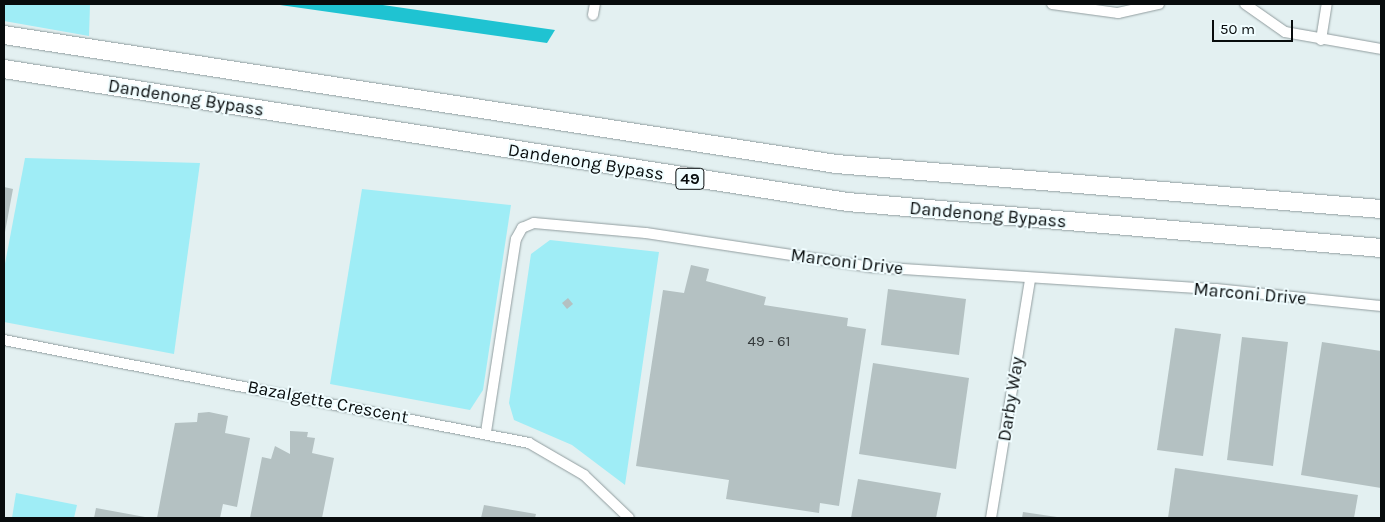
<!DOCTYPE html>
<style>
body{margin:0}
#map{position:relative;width:1385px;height:522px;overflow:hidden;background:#e3f0f1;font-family:Karla,sans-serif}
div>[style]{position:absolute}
.green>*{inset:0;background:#9fedf6}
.forest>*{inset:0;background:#1fc3d2}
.building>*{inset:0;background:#b4c1c2}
.roads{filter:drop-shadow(0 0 1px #919d9f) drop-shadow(0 0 1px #919d9f)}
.street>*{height:10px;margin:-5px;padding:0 5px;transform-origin:5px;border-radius:5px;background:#fff}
.highway>*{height:18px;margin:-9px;padding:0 9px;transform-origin:9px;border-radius:9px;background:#fff}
span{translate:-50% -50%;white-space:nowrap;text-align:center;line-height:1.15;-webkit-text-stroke:4px #f0fdff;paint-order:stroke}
.number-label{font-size:15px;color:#33393a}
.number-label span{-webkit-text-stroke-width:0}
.shield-label span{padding:1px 4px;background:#f0fdff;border:1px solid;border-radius:4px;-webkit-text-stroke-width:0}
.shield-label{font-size:16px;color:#080c0d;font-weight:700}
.street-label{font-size:18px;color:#080c0d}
.frame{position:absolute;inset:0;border:5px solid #080c0d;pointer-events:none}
.scale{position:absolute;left:1212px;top:20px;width:81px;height:22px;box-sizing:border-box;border:2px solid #080c0d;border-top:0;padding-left:6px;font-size:15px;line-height:18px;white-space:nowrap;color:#080c0d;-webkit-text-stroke:4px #f0fdff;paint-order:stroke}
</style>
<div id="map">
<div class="green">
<div style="clip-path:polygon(4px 4px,90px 4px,89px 36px,4px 21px)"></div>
<div style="clip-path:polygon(25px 158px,200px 163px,174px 354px,4px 322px,4px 269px)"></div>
<div style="clip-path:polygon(362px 189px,511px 205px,483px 390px,470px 410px,330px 384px)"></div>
<div style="clip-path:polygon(550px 240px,659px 252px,625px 485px,572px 445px,514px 420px,509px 403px,531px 254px)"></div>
<div style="clip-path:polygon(16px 493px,77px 505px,74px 518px,12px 518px)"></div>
</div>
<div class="forest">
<div style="clip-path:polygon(273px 4px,376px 4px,555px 30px,547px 43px)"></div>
</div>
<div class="building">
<div style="clip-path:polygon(4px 187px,13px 189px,5px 232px,4px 232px)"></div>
<div style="clip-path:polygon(691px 265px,709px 269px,706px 281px,766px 297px,764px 305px,848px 318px,847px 326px,866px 329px,839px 506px,820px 503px,819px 513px,726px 499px,729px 480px,636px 466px,663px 290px,684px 293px)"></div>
<div style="clip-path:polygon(888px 289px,966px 299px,959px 355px,881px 345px)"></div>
<div style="clip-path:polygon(568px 298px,573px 304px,567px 309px,562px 303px)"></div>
<div style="clip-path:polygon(1175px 328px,1221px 334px,1203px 456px,1157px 450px)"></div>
<div style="clip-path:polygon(1242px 337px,1288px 342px,1273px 466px,1227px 460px)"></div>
<div style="clip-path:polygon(1322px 342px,1381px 351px,1381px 488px,1301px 475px)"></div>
<div style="clip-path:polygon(873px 363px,969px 378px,956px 469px,859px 454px)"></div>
<div style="clip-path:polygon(209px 412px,228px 416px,225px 433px,250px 438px,237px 507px,223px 504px,220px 518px,157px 518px,175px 423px,197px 422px,198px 413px)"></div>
<div style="clip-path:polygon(290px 431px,308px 432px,307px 437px,315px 438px,312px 453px,334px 458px,322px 518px,250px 518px,262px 457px,271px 459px,275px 446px,290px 454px)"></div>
<div style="clip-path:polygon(1175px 468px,1358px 495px,1354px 518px,1168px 518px)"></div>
<div style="clip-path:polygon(858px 479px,941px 493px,936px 518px,851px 518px)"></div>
<div style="clip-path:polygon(484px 505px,536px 514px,535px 518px,481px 518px)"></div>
<div style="clip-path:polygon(96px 508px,145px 517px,145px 518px,94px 518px)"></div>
<div style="clip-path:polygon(1023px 512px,1057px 517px,1057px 518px,1022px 518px)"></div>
</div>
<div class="roads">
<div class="street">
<div style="left:1052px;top:4px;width:67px;rotate:7.8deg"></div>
<div style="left:1118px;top:13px;width:42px;rotate:-12.4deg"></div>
<div style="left:1245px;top:4px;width:49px;rotate:35deg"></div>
<div style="left:1285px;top:32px;width:97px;rotate:10deg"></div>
<div style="left:593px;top:15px;width:11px;rotate:-80deg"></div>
<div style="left:1321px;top:40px;width:36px;rotate:-81deg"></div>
<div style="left:4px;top:340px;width:535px;rotate:11.1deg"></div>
<div style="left:529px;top:443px;width:64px;rotate:30.2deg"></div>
<div style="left:584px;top:475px;width:62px;rotate:43.7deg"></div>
<div style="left:486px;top:432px;width:195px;rotate:-81.2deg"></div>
<div style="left:516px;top:239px;width:13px;rotate:-61deg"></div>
<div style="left:522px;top:228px;width:13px;rotate:-23deg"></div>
<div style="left:534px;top:223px;width:112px;rotate:5.1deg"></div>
<div style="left:646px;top:233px;width:229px;rotate:8.6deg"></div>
<div style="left:872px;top:267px;width:345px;rotate:3.7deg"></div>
<div style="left:1216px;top:289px;width:166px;rotate:5.9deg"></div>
<div style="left:991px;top:518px;width:242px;rotate:-80.7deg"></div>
</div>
<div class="highway">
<div style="left:4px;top:35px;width:842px;rotate:8.81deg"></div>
<div style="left:836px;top:164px;width:547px;rotate:4.72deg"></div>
<div style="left:4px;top:69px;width:854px;rotate:8.96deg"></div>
<div style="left:848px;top:202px;width:535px;rotate:4.93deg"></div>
</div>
</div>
<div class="number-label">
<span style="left:769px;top:342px">49 - 61</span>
</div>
<div class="shield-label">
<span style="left:690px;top:179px">49</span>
</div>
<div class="street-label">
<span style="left:186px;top:98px;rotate:9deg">Dandenong Bypass</span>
<span style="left:586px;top:162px;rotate:9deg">Dandenong Bypass</span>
<span style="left:988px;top:215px;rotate:5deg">Dandenong Bypass</span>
<span style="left:847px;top:262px;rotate:7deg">Marconi Drive</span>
<span style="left:1250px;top:294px;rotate:5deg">Marconi Drive</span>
<span style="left:1011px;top:399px;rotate:-81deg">Darby Way</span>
<span style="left:328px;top:402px;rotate:11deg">Bazalgette Crescent</span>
</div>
<div class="frame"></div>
<div class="scale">50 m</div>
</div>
